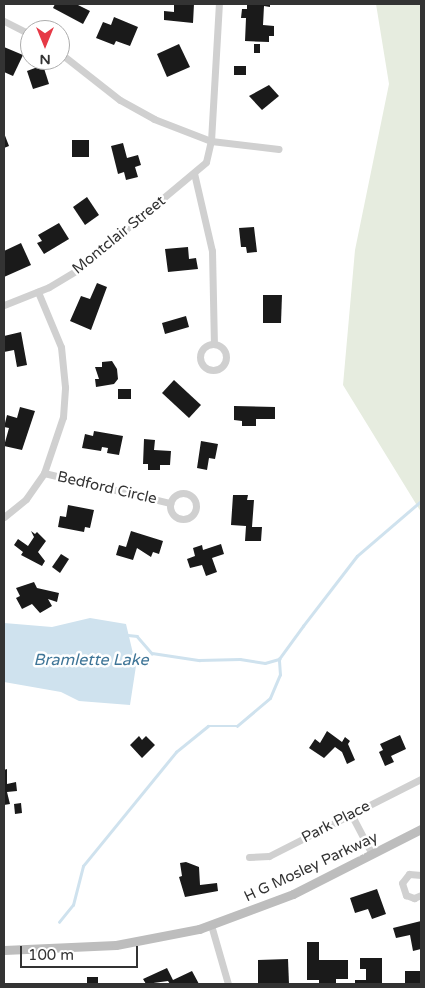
<!DOCTYPE html>
<style>
body{margin:0}
#map{position:relative;width:425px;height:988px;overflow:hidden;background:#fff;font-family:"Varela Round",sans-serif}
div>[style]{position:absolute}
.green>*{inset:0;background:#e6ecdf}
.water>*{inset:0;background:#cfe2ee}
.stream>*{height:2.5px;margin:-1.25px;padding:0 1.25px;transform-origin:1.25px;border-radius:1.25px;background:#cfe2ee}
.building>*{inset:0;background:#1a1a1a}
.minor>*{height:7px;margin:-3.5px;padding:0 3.5px;transform-origin:3.5px;border-radius:3.5px;background:#d0d0d0}
.minor>.ring{margin:-3.5px;padding:0;box-sizing:content-box;background:none;border:7px solid #d0d0d0;border-radius:50%}
.secondary>*{height:9px;margin:-4.5px;padding:0 4.5px;transform-origin:4.5px;border-radius:4.5px;background:#bdbdbd}
span{translate:-50% -50%;white-space:nowrap;text-align:center;line-height:1.15;-webkit-text-stroke:5px #fff;paint-order:stroke}
.street-label{font-size:15px;color:#333}
.water-label{font-size:16px;color:#3f7597;font-style:italic}
.frame{position:absolute;inset:0;border:5px solid #333;pointer-events:none}
.north{position:absolute;left:20px;top:20px;width:50px;height:50px;box-sizing:border-box;background:#fff;border:1px solid #adadad;border-radius:50%;rotate:180deg;font-size:14px;font-weight:700;line-height:20px;text-align:center;color:#333}
.north::after{content:'';display:block;margin:auto;width:18px;height:22px;background:#e63946;clip-path:polygon(50% 0,100% 100%,50% 72%,0 100%)}
.scale{position:absolute;left:20px;top:946px;width:118px;height:22px;box-sizing:border-box;border:2px solid #333;border-top:0;padding-left:6px;font-size:15px;line-height:18px;white-space:nowrap;color:#333;-webkit-text-stroke:4px #fff;paint-order:stroke}
</style>
<div id="map">
<div class="green">
<div style="clip-path:polygon(376px 4px,421px 4px,421px 512px,343px 385px,355px 250px,389px 84px)"></div>
</div>
<div class="water">
<div style="clip-path:polygon(90px 618px,126px 624px,136px 666px,130px 705px,79px 701px,61px 692px,4px 682px,4px 623px,52px 627px)"></div>
</div>
<div class="stream">
<div style="left:128px;top:635px;width:9px;rotate:6deg"></div>
<div style="left:137px;top:636px;width:23px;rotate:49deg"></div>
<div style="left:152px;top:653px;width:48px;rotate:8.5deg"></div>
<div style="left:199px;top:660px;width:41px;rotate:-1.4deg"></div>
<div style="left:240px;top:659px;width:25px;rotate:9deg"></div>
<div style="left:265px;top:663px;width:15px;rotate:-16deg"></div>
<div style="left:59px;top:922px;width:22px;rotate:-51deg"></div>
<div style="left:73px;top:905px;width:40px;rotate:-75.6deg"></div>
<div style="left:83px;top:866px;width:147px;rotate:-50.8deg"></div>
<div style="left:176px;top:752px;width:41px;rotate:-39.1deg"></div>
<div style="left:208px;top:726px;width:29px"></div>
<div style="left:237px;top:726px;width:43px;rotate:-40.3deg"></div>
<div style="left:270px;top:698px;width:25px;rotate:-67deg"></div>
<div style="left:280px;top:675px;width:16px;rotate:-94deg"></div>
<div style="left:279px;top:659px;width:41px;rotate:-54deg"></div>
<div style="left:303px;top:626px;width:88px;rotate:-52.4deg"></div>
<div style="left:357px;top:556px;width:84px;rotate:-40.7deg"></div>
</div>
<div class="building">
<div style="clip-path:polygon(55px 4px,76px 4px,90px 11px,83px 24px,53px 8px)"></div>
<div style="clip-path:polygon(174px 4px,194px 4px,193px 23px,164px 20px,164px 11px,174px 12px)"></div>
<div style="clip-path:polygon(247px 4px,270px 4px,270px 7px,264px 6px,263px 25px,274px 26px,274px 36px,269px 36px,269px 42px,245px 41px,246px 18px,241px 18px,242px 9px,247px 9px)"></div>
<div style="clip-path:polygon(114px 17px,138px 27px,130px 46px,116px 41px,114px 45px,96px 38px,103px 22px,111px 25px)"></div>
<div style="clip-path:polygon(179px 44px,190px 67px,167px 77px,157px 54px)"></div>
<div style="clip-path:polygon(254px 44px,260px 44px,260px 53px,254px 53px)"></div>
<div style="clip-path:polygon(4px 47px,23px 55px,13px 76px,4px 72px)"></div>
<div style="clip-path:polygon(43px 65px,49px 84px,33px 89px,27px 71px)"></div>
<div style="clip-path:polygon(234px 66px,246px 66px,246px 75px,234px 75px)"></div>
<div style="clip-path:polygon(269px 85px,279px 96px,262px 110px,249px 96px)"></div>
<div style="clip-path:polygon(4px 133px,9px 146px,4px 148px)"></div>
<div style="clip-path:polygon(72px 140px,89px 140px,89px 157px,72px 157px)"></div>
<div style="clip-path:polygon(123px 143px,127px 158px,138px 155px,141px 165px,135px 167px,138px 177px,126px 180px,124px 172px,118px 174px,111px 146px)"></div>
<div style="clip-path:polygon(87px 197px,99px 215px,85px 225px,73px 207px)"></div>
<div style="clip-path:polygon(59px 223px,69px 239px,44px 254px,37px 243px,42px 241px,38px 235px)"></div>
<div style="clip-path:polygon(254px 227px,257px 252px,247px 253px,246px 247px,241px 247px,239px 228px)"></div>
<div style="clip-path:polygon(21px 243px,31px 265px,4px 277px,4px 251px)"></div>
<div style="clip-path:polygon(188px 247px,189px 259px,196px 258px,198px 269px,168px 272px,165px 249px)"></div>
<div style="clip-path:polygon(97px 283px,107px 287px,91px 330px,70px 321px,81px 296px,90px 299px)"></div>
<div style="clip-path:polygon(263px 295px,282px 295px,281px 323px,263px 323px)"></div>
<div style="clip-path:polygon(186px 316px,189px 327px,165px 334px,162px 323px)"></div>
<div style="clip-path:polygon(21px 332px,27px 365px,17px 367px,14px 350px,4px 352px,4px 336px)"></div>
<div style="clip-path:polygon(112px 361px,117px 369px,118px 379px,114px 384px,96px 387px,95px 379px,99px 379px,95px 367px,102px 367px,102px 362px)"></div>
<div style="clip-path:polygon(174px 380px,201px 405px,189px 418px,162px 393px)"></div>
<div style="clip-path:polygon(118px 389px,131px 389px,131px 399px,118px 399px)"></div>
<div style="clip-path:polygon(234px 406px,275px 407px,275px 419px,256px 419px,256px 426px,242px 426px,242px 421px,234px 420px)"></div>
<div style="clip-path:polygon(20px 407px,35px 411px,22px 450px,4px 446px,9px 428px,4px 427px,7px 415px,17px 418px)"></div>
<div style="clip-path:polygon(94px 431px,123px 436px,119px 455px,107px 453px,108px 448px,102px 447px,101px 451px,82px 448px,85px 434px,93px 436px)"></div>
<div style="clip-path:polygon(144px 439px,155px 440px,154px 450px,171px 451px,170px 465px,160px 465px,160px 470px,148px 470px,148px 464px,143px 464px)"></div>
<div style="clip-path:polygon(201px 441px,218px 444px,215px 459px,209px 458px,207px 470px,197px 468px)"></div>
<div style="clip-path:polygon(233px 495px,248px 495px,247px 500px,254px 500px,252px 527px,262px 527px,261px 541px,245px 541px,246px 526px,231px 525px)"></div>
<div style="clip-path:polygon(68px 505px,94px 510px,90px 528px,85px 527px,84px 532px,58px 527px,60px 516px,66px 517px)"></div>
<div style="clip-path:polygon(31px 531px,35px 534px,37px 532px,46px 541px,38px 552px,45px 561px,42px 566px,21px 555px,23px 552px,14px 545px,18px 539px,28px 546px,34px 537px)"></div>
<div style="clip-path:polygon(131px 531px,163px 541px,159px 554px,153px 552px,151px 557px,137px 548px,133px 560px,116px 555px,119px 545px,126px 547px)"></div>
<div style="clip-path:polygon(221px 544px,224px 554px,212px 558px,217px 572px,206px 576px,202px 565px,190px 568px,187px 559px,195px 556px,193px 548px,202px 545px,203px 550px)"></div>
<div style="clip-path:polygon(61px 554px,69px 559px,60px 573px,52px 567px)"></div>
<div style="clip-path:polygon(34px 582px,37px 588px,59px 593px,57px 602px,48px 599px,52px 606px,40px 613px,32px 604px,22px 609px,16px 598px,20px 596px,16px 588px)"></div>
<div style="clip-path:polygon(327px 731px,342px 742px,345px 737px,350px 741px,348px 744px,355px 760px,347px 764px,342px 752px,335px 747px,324px 758px,309px 748px,315px 739px,320px 743px)"></div>
<div style="clip-path:polygon(400px 735px,406px 749px,391px 756px,394px 762px,385px 766px,379px 752px,383px 750px,380px 744px)"></div>
<div style="clip-path:polygon(139px 736px,142px 740px,146px 736px,155px 745px,142px 758px,130px 745px)"></div>
<div style="clip-path:polygon(7px 769px,7px 784px,16px 782px,17px 791px,7px 792px,10px 804px,4px 805px,4px 770px)"></div>
<div style="clip-path:polygon(21px 803px,22px 813px,15px 814px,14px 804px)"></div>
<div style="clip-path:polygon(186px 862px,199px 867px,200px 885px,217px 883px,218px 891px,185px 897px,179px 877px,182px 876px,180px 863px)"></div>
<div style="clip-path:polygon(377px 889px,386px 914px,372px 919px,368px 909px,355px 913px,350px 898px)"></div>
<div style="clip-path:polygon(421px 921px,421px 949px,413px 951px,410px 935px,396px 938px,393px 928px)"></div>
<div style="clip-path:polygon(307px 942px,319px 942px,319px 960px,348px 960px,348px 979px,336px 979px,336px 984px,319px 984px,319px 980px,307px 980px)"></div>
<div style="clip-path:polygon(360px 958px,382px 958px,382px 984px,355px 984px,355px 980px,366px 980px,366px 969px,360px 969px)"></div>
<div style="clip-path:polygon(288px 959px,289px 984px,258px 984px,258px 960px)"></div>
<div style="clip-path:polygon(167px 968px,173px 980px,192px 971px,199px 984px,170px 984px,168px 981px,146px 984px,143px 979px)"></div>
<div style="clip-path:polygon(405px 971px,421px 971px,421px 984px,405px 984px)"></div>
<div style="clip-path:polygon(87px 977px,98px 977px,98px 984px,87px 984px)"></div>
</div>
<div class="minor">
<div style="left:4px;top:21px;width:29px;rotate:27deg"></div>
<div style="left:60px;top:53px;width:76px;rotate:38.1deg"></div>
<div style="left:120px;top:100px;width:39px;rotate:29deg"></div>
<div style="left:154px;top:119px;width:61px;rotate:21.1deg"></div>
<div style="left:211px;top:141px;width:68px;rotate:6.7deg"></div>
<div style="left:194px;top:173px;width:80px;rotate:77deg"></div>
<div style="left:212px;top:251px;width:93px;rotate:88.8deg"></div>
<div style="left:4px;top:305px;width:48px;rotate:-21.8deg"></div>
<div style="left:49px;top:287px;width:33px;rotate:-31deg"></div>
<div style="left:77px;top:270px;width:168px;rotate:-39.9deg"></div>
<div style="left:206px;top:162px;width:22px;rotate:-77deg"></div>
<div style="left:211px;top:141px;width:137px;rotate:-86.7deg"></div>
<div class="ring" style="left:200px;top:344px;width:19px;height:19px"></div>
<div style="left:44px;top:473px;width:130px;rotate:13.4deg"></div>
<div class="ring" style="left:170px;top:493px;width:19px;height:19px"></div>
<div style="left:4px;top:517px;width:28px;rotate:-39deg"></div>
<div style="left:26px;top:499px;width:32px;rotate:-55deg"></div>
<div style="left:44px;top:473px;width:59px;rotate:-71.3deg"></div>
<div style="left:63px;top:417px;width:30px;rotate:-86deg"></div>
<div style="left:65px;top:387px;width:40px;rotate:-95.7deg"></div>
<div style="left:61px;top:347px;width:60px;rotate:-112.7deg"></div>
<div style="left:351px;top:814px;width:45px;rotate:62.3deg"></div>
<div style="left:249px;top:857px;width:20px;rotate:-3deg"></div>
<div style="left:269px;top:856px;width:170px;rotate:-26.9deg"></div>
<div style="left:421px;top:875px;width:12px;rotate:-175deg"></div>
<div style="left:409px;top:874px;width:11px;rotate:128deg"></div>
<div style="left:402px;top:883px;width:13px;rotate:72deg"></div>
<div style="left:406px;top:895px;width:9px;rotate:21deg"></div>
<div style="left:414px;top:898px;width:8px;rotate:-23deg"></div>
<div style="left:211px;top:925px;width:61px;rotate:73.9deg"></div>
</div>
<div class="secondary">
<div style="left:4px;top:950px;width:112px;rotate:-2.6deg"></div>
<div style="left:116px;top:945px;width:85px;rotate:-10.9deg"></div>
<div style="left:199px;top:929px;width:100px;rotate:-20.4deg"></div>
<div style="left:293px;top:894px;width:144px;rotate:-26.9deg"></div>
</div>
<div class="street-label">
<span style="left:119px;top:235px;rotate:-39deg">Montclair Street</span>
<span style="left:107px;top:488px;rotate:13deg">Bedford Circle</span>
<span style="left:336px;top:822px;rotate:-27deg">Park Place</span>
<span style="left:311px;top:867px;rotate:-25deg">H G Mosley Parkway</span>
</div>
<div class="water-label">
<span style="left:91px;top:660px">Bramlette Lake</span>
</div>
<div class="frame"></div>
<div class="north">N</div>
<div class="scale">100 m</div>
</div>
